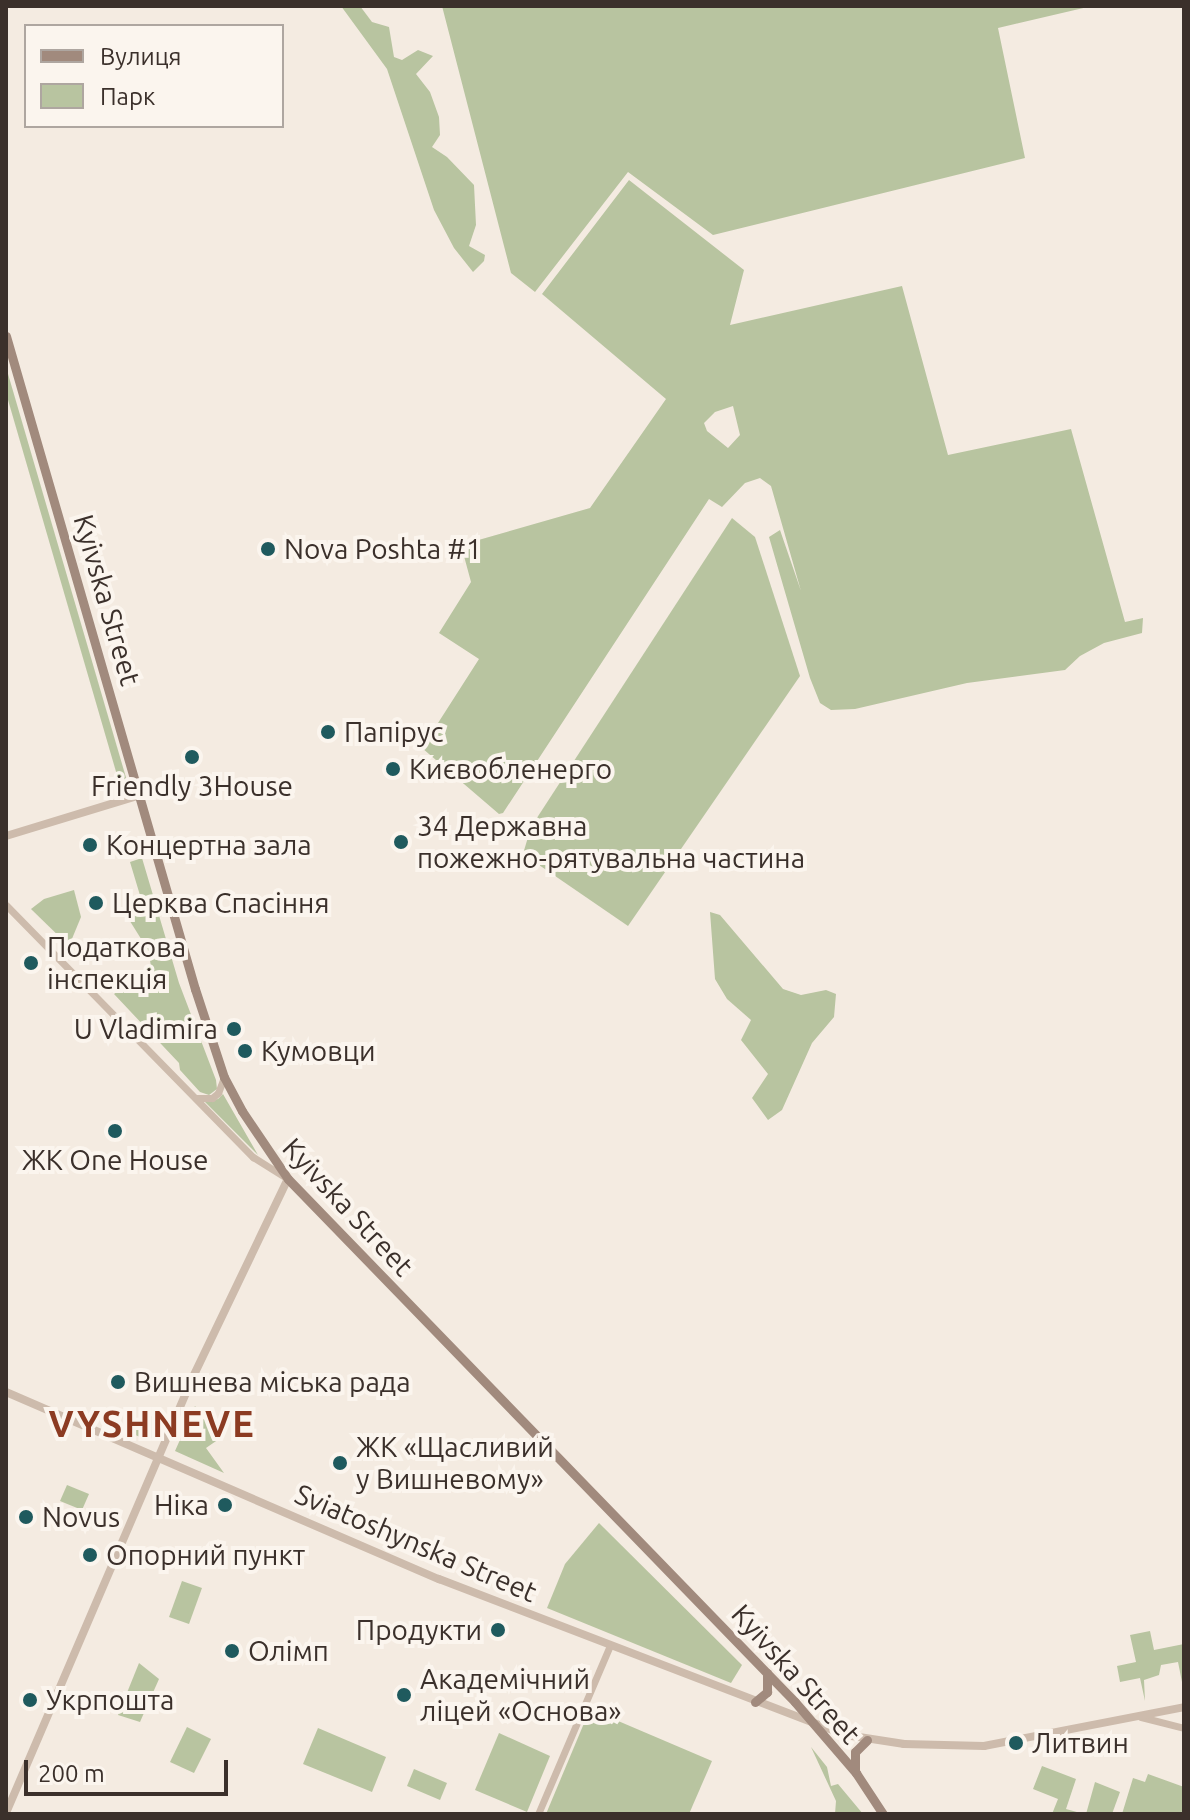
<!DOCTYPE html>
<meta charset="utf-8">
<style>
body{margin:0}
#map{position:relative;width:1190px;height:1820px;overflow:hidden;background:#f4ebe1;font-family:Ubuntu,sans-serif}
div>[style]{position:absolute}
.green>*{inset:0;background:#b8c4a0}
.minor>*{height:7px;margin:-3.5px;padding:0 3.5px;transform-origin:3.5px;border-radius:3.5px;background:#cdbbac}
.tertiary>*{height:8px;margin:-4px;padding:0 4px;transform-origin:4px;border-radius:4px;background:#cdbbac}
.secondary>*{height:9px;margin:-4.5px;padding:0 4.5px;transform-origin:4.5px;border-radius:4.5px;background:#a18a7d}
.dots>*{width:22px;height:22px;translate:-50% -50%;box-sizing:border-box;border:4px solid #fbf5ee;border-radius:50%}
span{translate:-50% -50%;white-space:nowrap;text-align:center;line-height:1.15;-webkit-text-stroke:8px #fbf5ee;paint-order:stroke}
.poi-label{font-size:28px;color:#3b302b}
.left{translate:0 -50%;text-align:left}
.right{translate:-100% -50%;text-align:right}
.street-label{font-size:28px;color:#3b302b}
.district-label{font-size:36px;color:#8c3b22;font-weight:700;letter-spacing:2px}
.frame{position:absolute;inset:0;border:8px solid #3b302b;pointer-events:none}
.legend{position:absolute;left:24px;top:24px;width:260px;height:104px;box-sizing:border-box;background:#fbf5ee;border:2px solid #aea6a0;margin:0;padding:10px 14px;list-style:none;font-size:24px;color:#3b302b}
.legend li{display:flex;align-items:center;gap:16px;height:40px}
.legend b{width:40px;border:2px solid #aea6a0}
.scale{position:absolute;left:24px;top:1760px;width:204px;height:36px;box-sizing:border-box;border:4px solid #3b302b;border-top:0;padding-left:10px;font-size:24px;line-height:28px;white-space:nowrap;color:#3b302b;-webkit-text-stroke:6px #fbf5ee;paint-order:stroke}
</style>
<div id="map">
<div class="green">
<div style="clip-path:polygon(341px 6px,360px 6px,372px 22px,389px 27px,394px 57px,402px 60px,418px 50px,433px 56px,416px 74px,430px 92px,439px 117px,440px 135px,432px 147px,447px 157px,474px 185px,476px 225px,469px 246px,485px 255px,484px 261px,473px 272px,454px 248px,434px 210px,387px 69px)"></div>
<div style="clip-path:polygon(442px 6px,1092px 6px,998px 28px,1025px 158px,713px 235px,628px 172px,535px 292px,511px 273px)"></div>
<div style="clip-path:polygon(evenodd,629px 180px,744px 270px,730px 325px,902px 286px,948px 455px,1071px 429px,1125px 622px,1143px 618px,1142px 633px,1104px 643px,1080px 656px,1065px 670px,967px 683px,855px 709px,831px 710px,820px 703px,810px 678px,769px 537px,780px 530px,801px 591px,771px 486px,760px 478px,745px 483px,722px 507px,709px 499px,503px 813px,499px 814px,422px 748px,479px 659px,439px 633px,471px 582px,461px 545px,590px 508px,666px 399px,542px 294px,629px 180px,733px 406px,740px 435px,728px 448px,707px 431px,704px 423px,715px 412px,733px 406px)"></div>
<div style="clip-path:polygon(6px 367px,127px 781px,124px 782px,119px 782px,6px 393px)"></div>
<div style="clip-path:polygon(732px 518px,755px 537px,800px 676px,628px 926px,523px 854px,531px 827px)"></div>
<div style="clip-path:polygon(142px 858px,179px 983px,216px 1080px,217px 1089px,209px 1095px,200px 1092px,180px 1070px,179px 1063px,114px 994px,151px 966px,148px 950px,128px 918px,142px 902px,130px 862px)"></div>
<div style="clip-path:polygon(74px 890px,81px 917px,69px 946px,31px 909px,44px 899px)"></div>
<div style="clip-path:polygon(710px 912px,720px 915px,783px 989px,801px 995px,826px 990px,836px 994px,834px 1017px,812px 1043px,782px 1110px,768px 1120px,752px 1098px,768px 1074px,741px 1040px,751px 1020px,727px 999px,715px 979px)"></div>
<div style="clip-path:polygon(223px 1094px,258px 1155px,205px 1102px,218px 1099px)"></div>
<div style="clip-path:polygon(195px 1406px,219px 1439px,206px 1448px,224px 1473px,175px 1451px)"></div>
<div style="clip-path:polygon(163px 1412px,150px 1441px,118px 1428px)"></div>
<div style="clip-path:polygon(67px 1485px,89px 1494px,82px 1510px,60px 1501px)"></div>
<div style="clip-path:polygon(599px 1523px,742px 1665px,731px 1683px,547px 1608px,565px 1564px)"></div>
<div style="clip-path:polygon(182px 1581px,202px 1588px,189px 1624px,169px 1617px)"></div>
<div style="clip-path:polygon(1150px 1631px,1154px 1650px,1184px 1644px,1184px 1692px,1178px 1662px,1161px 1665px,1159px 1675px,1144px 1680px,1145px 1701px,1140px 1678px,1120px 1682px,1117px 1666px,1136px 1662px,1130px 1635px)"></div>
<div style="clip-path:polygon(139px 1663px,159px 1679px,140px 1722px,118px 1715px)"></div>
<div style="clip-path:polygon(590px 1709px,712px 1761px,689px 1814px,546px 1814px)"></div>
<div style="clip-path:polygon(187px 1727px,211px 1739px,194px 1773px,170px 1762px)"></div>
<div style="clip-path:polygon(318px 1728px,386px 1757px,372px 1792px,303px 1764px)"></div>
<div style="clip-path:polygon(499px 1733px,550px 1756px,527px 1812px,475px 1790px)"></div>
<div style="clip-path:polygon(811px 1747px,827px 1767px,831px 1786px,838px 1784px,863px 1814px,835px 1814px,836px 1801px)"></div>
<div style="clip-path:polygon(1042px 1766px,1076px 1779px,1066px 1809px,1084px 1814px,1052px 1814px,1058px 1799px,1033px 1789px)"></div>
<div style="clip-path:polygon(414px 1769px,447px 1783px,440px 1800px,407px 1786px)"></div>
<div style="clip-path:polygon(1148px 1774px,1184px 1787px,1184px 1814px,1122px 1814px,1133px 1778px,1145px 1782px)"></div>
<div style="clip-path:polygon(1095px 1782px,1120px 1792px,1112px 1814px,1086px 1814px)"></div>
</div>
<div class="minor">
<div style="left:6px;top:905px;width:353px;rotate:45.6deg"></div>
<div style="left:253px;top:1157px;width:41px;rotate:32.2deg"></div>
<div style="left:196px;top:1098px;width:16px"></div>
<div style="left:212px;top:1098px;width:8px;rotate:-40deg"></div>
<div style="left:218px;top:1093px;width:17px;rotate:-69deg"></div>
<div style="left:1141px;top:1717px;width:44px;rotate:14.3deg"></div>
<div style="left:538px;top:1814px;width:184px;rotate:-66.9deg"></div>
</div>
<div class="tertiary">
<div style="left:6px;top:836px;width:140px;rotate:-17deg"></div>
<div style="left:6px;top:1392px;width:472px;rotate:23.4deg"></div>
<div style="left:439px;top:1579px;width:436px;rotate:21deg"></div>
<div style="left:846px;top:1735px;width:59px;rotate:8.8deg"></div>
<div style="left:904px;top:1744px;width:80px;rotate:1.4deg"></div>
<div style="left:984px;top:1746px;width:204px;rotate:-11deg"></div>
<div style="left:6px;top:1813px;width:472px;rotate:-66.8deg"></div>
<div style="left:192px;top:1379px;width:222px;rotate:-64.4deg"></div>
</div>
<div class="secondary">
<div style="left:6px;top:336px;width:680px;rotate:73.86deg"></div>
<div style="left:195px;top:989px;width:93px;rotate:71.8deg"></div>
<div style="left:224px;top:1077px;width:38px;rotate:62deg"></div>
<div style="left:242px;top:1111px;width:82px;rotate:55.9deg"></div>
<div style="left:288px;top:1179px;width:728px;rotate:45.89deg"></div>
<div style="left:795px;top:1702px;width:94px;rotate:49.3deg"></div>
<div style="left:856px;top:1773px;width:49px;rotate:56.6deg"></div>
<div style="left:755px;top:1702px;width:16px;rotate:-40deg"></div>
<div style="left:767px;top:1692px;width:19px;rotate:-90deg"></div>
<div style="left:855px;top:1770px;width:18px;rotate:-90deg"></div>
<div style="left:855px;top:1752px;width:17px;rotate:-45deg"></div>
</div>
<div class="dots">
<div style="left:268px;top:549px;background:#1f5a5e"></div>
<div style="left:328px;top:732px;background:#1f5a5e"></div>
<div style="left:192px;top:757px;background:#1f5a5e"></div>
<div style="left:393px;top:769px;background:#1f5a5e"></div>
<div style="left:401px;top:842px;background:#1f5a5e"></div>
<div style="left:90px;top:845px;background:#1f5a5e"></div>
<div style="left:96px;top:903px;background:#1f5a5e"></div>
<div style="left:31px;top:963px;background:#1f5a5e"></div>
<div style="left:234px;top:1029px;background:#1f5a5e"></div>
<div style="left:245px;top:1051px;background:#1f5a5e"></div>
<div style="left:115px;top:1131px;background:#1f5a5e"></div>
<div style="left:118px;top:1382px;background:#1f5a5e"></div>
<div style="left:340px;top:1463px;background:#1f5a5e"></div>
<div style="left:225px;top:1505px;background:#1f5a5e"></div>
<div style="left:26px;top:1517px;background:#1f5a5e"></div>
<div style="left:90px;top:1555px;background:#1f5a5e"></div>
<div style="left:498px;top:1630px;background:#1f5a5e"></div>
<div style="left:232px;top:1651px;background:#1f5a5e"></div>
<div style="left:404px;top:1695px;background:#1f5a5e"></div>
<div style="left:30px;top:1700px;background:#1f5a5e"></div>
<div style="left:1016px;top:1743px;background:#1f5a5e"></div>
</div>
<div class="poi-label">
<span class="left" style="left:284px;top:549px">Nova Poshta #1</span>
<span class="left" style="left:344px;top:732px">Папірус</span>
<span class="left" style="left:409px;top:769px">Києвобленерго</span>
<span style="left:192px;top:786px">Friendly 3House</span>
<span class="left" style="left:417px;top:842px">34 Державна<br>пожежно-рятувальна частина</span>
<span class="left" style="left:106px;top:845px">Концертна зала</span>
<span class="left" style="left:112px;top:903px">Церква Спасіння</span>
<span class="left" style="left:47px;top:963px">Податкова<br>інспекція</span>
<span class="right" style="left:218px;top:1029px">U Vladimira</span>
<span class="left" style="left:261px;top:1051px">Кумовци</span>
<span style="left:115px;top:1160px">ЖК One House</span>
<span class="left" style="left:134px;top:1382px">Вишнева міська рада</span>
<span class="left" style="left:356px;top:1463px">ЖК «Щасливий<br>у Вишневому»</span>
<span class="right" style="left:209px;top:1505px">Ніка</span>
<span class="left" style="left:42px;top:1517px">Novus</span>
<span class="left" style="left:106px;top:1555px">Опорний пункт</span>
<span class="right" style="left:482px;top:1630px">Продукти</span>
<span class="left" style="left:248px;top:1651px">Олімп</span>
<span class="left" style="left:420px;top:1695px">Академічний<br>ліцей «Основа»</span>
<span class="left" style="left:46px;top:1700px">Укрпошта</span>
<span class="left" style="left:1032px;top:1743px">Литвин</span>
</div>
<div class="street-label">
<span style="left:107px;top:600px;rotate:74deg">Kyivska Street</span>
<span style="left:348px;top:1207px;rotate:47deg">Kyivska Street</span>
<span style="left:416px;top:1543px;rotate:23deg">Sviatoshynska Street</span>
<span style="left:796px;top:1674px;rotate:48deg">Kyivska Street</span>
</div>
<div class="district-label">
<span style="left:152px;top:1424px">VYSHNEVE</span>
</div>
<div class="frame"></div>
<ul class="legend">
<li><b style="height:10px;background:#a18a7d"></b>Вулиця</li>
<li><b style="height:22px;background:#b8c4a0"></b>Парк</li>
</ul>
<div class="scale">200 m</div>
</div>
